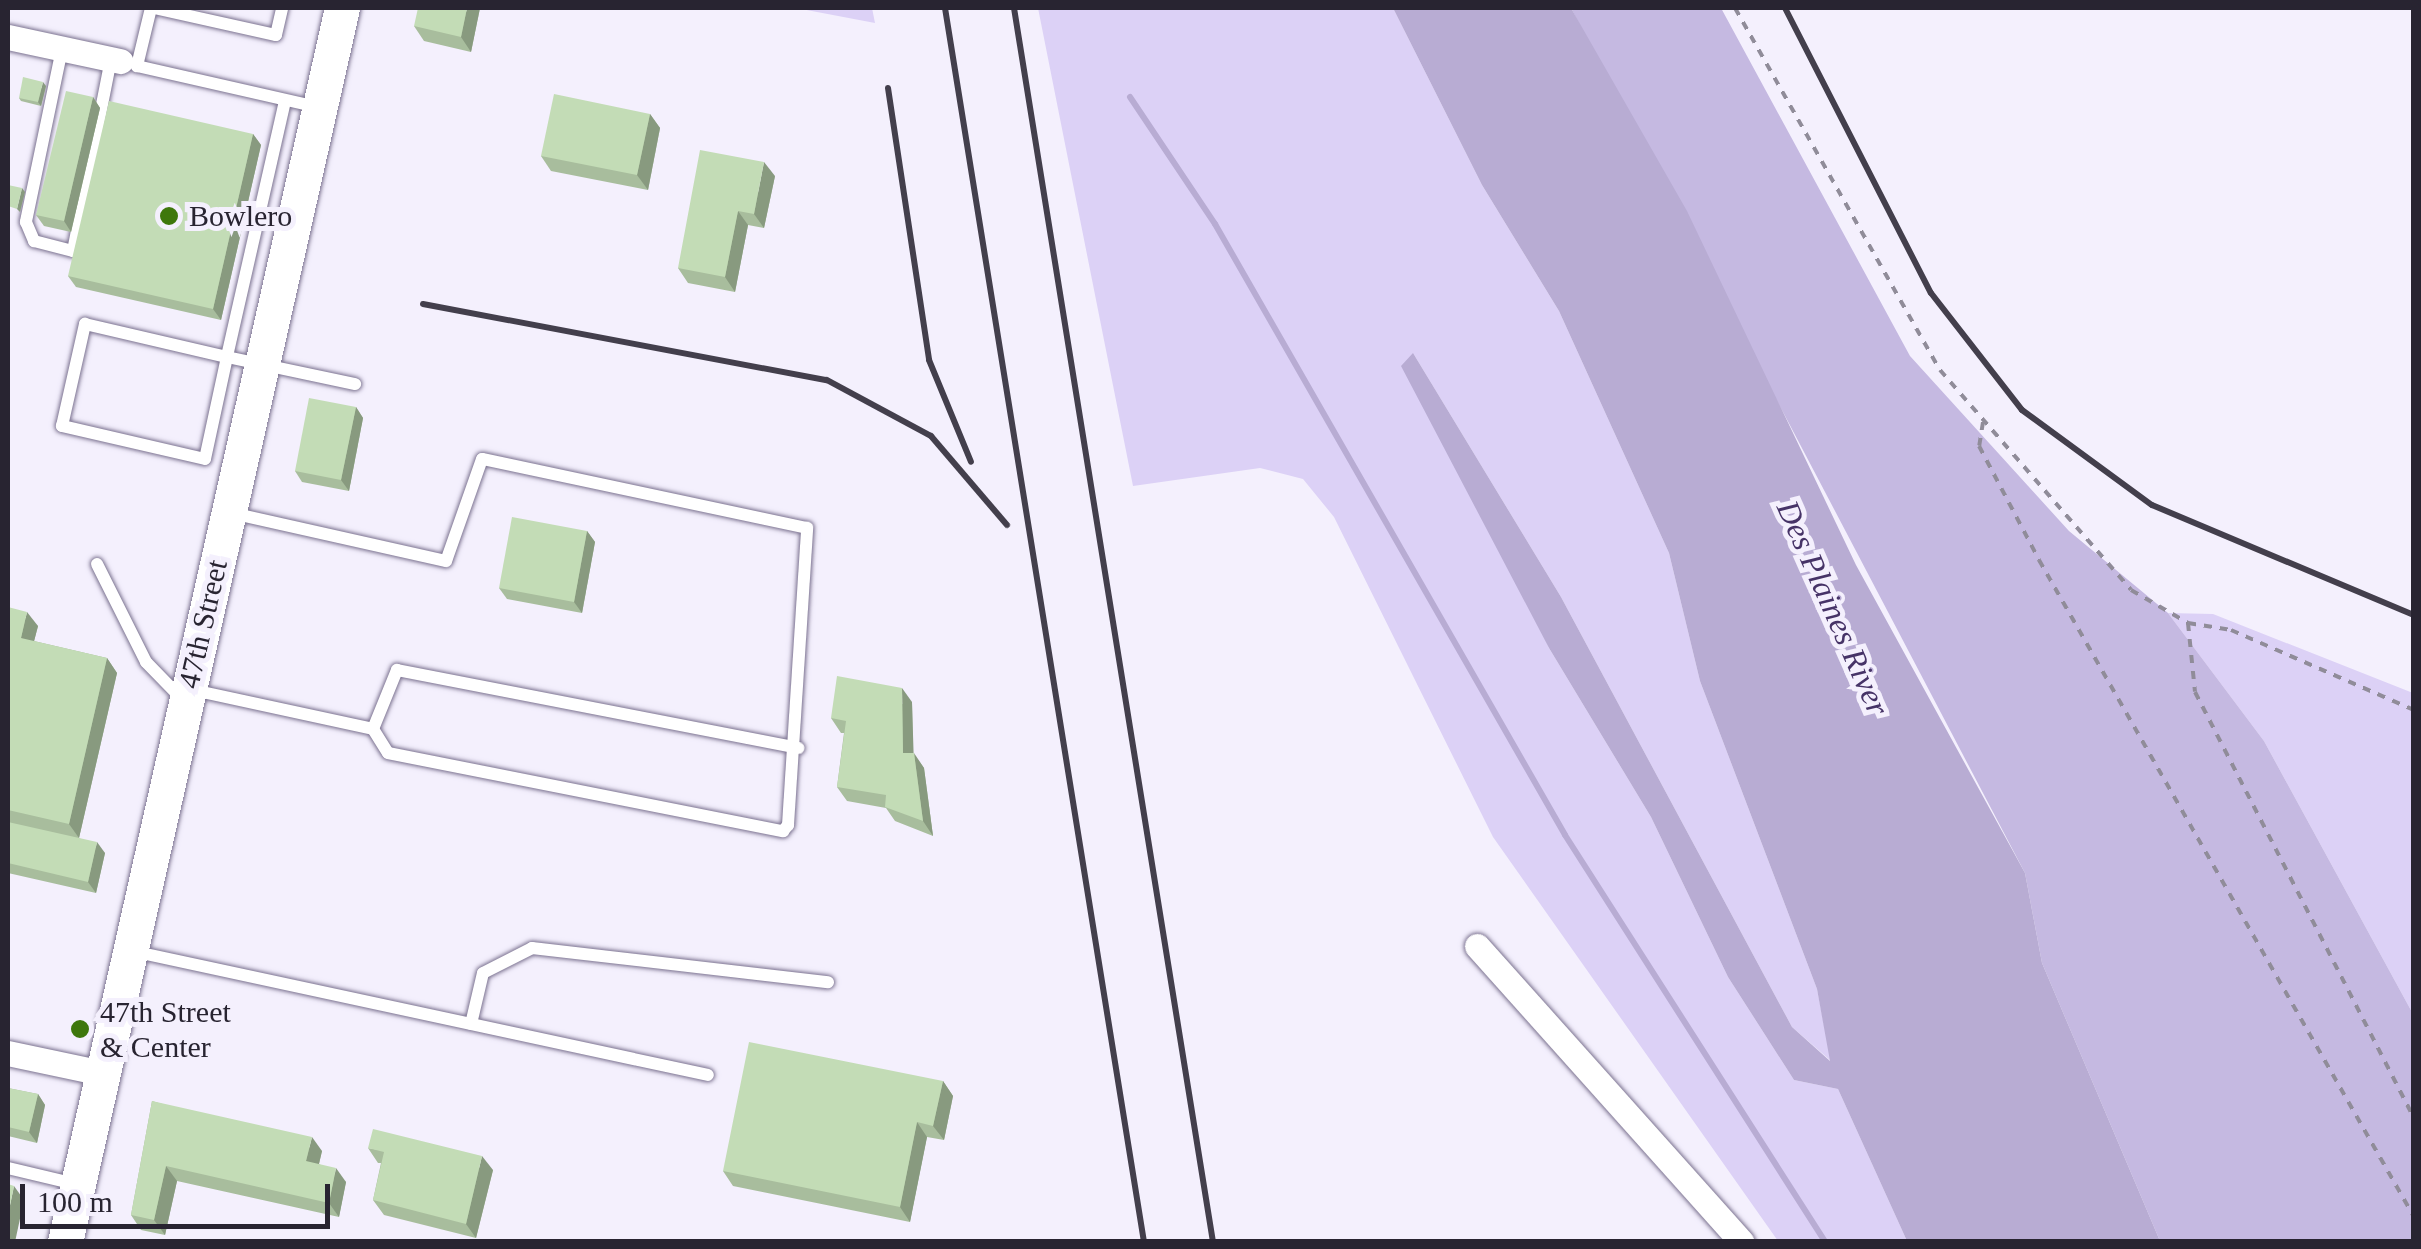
<!DOCTYPE html>
<style>
body{margin:0}
#map{position:relative;width:2421px;height:1249px;overflow:hidden;background:#f4f0fd;font-family:Georgia,serif}
div>[style]{position:absolute}
.green>*{inset:0;background:#dcd1f6}
.forest>*{inset:0;background:#c5b9e1}
.water>*{inset:0;background:#b8acd3}
.stream>*{height:6px;margin:-3px;padding:0 3px;transform-origin:3px;border-radius:3px;background:#b8acd3}
.path>*{height:4px;margin-top:-2px;transform-origin:0;background:repeating-linear-gradient(90deg,#908c99 0 8px,transparent 0 16px)}
.roads{filter:drop-shadow(0 0 2px #7b7290) drop-shadow(0 0 2px #7b7290)}
.lane>*{height:12px;margin:-6px;padding:0 6px;transform-origin:6px;border-radius:6px;background:#fff}
.street>*{height:25px;margin:-12.5px;padding:0 12.5px;transform-origin:12.5px;border-radius:12.5px;background:#fff}
.secondary>*{height:35px;margin:-17.5px;padding:0 17.5px;transform-origin:17.5px;border-radius:17.5px;background:#fff}
.rail>*{height:6px;margin:-3px;padding:0 3px;transform-origin:3px;border-radius:3px;background:#433f4c}
.wall>*{inset:0;background:#a8bd9d}
.shaded-wall>*{inset:0;background:#889a7f}
.building>*{inset:0;background:#c3dcb6}
.dots>*{width:28px;height:28px;translate:-50% -50%;box-sizing:border-box;border:5px solid #f4f0fd;border-radius:50%}
span{translate:-50% -50%;white-space:nowrap;text-align:center;line-height:1.15;-webkit-text-stroke:10px #f4f0fd;paint-order:stroke}
.poi-label{font-size:30px;color:#282431}
.left{translate:0 -50%;text-align:left}
.street-label{font-size:30px;color:#282431}
.water-label{font-size:32px;color:#463367;font-style:italic}
.frame{position:absolute;inset:0;border:10px solid #282431;pointer-events:none}
.scale{position:absolute;left:20px;top:1184px;width:310px;height:45px;box-sizing:border-box;border:5px solid #282431;border-top:0;padding-left:12px;font-size:30px;line-height:35px;white-space:nowrap;color:#282431;-webkit-text-stroke:8px #f4f0fd;paint-order:stroke}
</style>
<div id="map">
<div class="green">
<div style="clip-path:polygon(796px 8px,872px 8px,875px 23px)"></div>
<div style="clip-path:polygon(1038px 8px,1393px 8px,1482px 185px,1559px 311px,1669px 553px,1700px 681px,1817px 989px,1831px 1061px,1792px 1027px,1561px 597px,1413px 353px,1549px 648px,1651px 817px,1728px 977px,1794px 1080px,1838px 1089px,1907px 1241px,1778px 1241px,1493px 837px,1334px 517px,1303px 479px,1260px 468px,1133px 486px)"></div>
<div style="clip-path:polygon(2168px 613px,2213px 614px,2413px 693px,2413px 1014px,2264px 741px)"></div>
</div>
<div class="forest">
<div style="clip-path:polygon(1571px 8px,1721px 8px,1910px 356px,2069px 531px,2168px 613px,2264px 741px,2413px 1014px,2413px 1241px,2160px 1241px,2042px 963px,2025px 873px)"></div>
</div>
<div class="water">
<div style="clip-path:polygon(1393px 8px,1571px 8px,1687px 211px,1856px 565px,2025px 873px,2042px 963px,2160px 1241px,1907px 1241px,1838px 1089px,1794px 1080px,1728px 977px,1651px 817px,1549px 648px,1401px 366px,1413px 353px,1561px 597px,1792px 1027px,1830px 1061px,1817px 989px,1700px 681px,1669px 553px,1559px 311px,1482px 185px)"></div>
</div>
<div class="stream">
<div style="left:1130px;top:97px;width:153px;rotate:56.2deg"></div>
<div style="left:1215px;top:224px;width:704px;rotate:60.19deg"></div>
<div style="left:1565px;top:835px;width:483px;rotate:57.4deg"></div>
</div>
<div class="path">
<div style="left:1735px;top:8px;width:416px;rotate:60.5deg"></div>
<div style="left:1940px;top:370px;width:291px;rotate:49deg"></div>
<div style="left:2131px;top:590px;width:66px;rotate:30.1deg"></div>
<div style="left:2188px;top:623px;width:44px;rotate:9.2deg"></div>
<div style="left:2231px;top:630px;width:200px;rotate:23.6deg"></div>
<div style="left:1983px;top:422px;width:24px;rotate:99deg"></div>
<div style="left:1979px;top:446px;width:129px;rotate:62.2deg"></div>
<div style="left:2039px;top:560px;width:756px;rotate:60.28deg"></div>
<div style="left:2188px;top:623px;width:69px;rotate:84.2deg"></div>
<div style="left:2195px;top:692px;width:479px;rotate:62.8deg"></div>
</div>
<div class="roads">
<div class="lane">
<div style="left:151px;top:8px;width:60px;rotate:103.6deg"></div>
<div style="left:137px;top:66px;width:185px;rotate:12.8deg"></div>
<div style="left:154px;top:8px;width:125px;rotate:12.5deg"></div>
<div style="left:276px;top:35px;width:28px;rotate:-77deg"></div>
<div style="left:62px;top:49px;width:177px;rotate:101.8deg"></div>
<div style="left:26px;top:222px;width:21px;rotate:67deg"></div>
<div style="left:34px;top:241px;width:40px;rotate:14.4deg"></div>
<div style="left:73px;top:251px;width:196px;rotate:-78.8deg"></div>
<div style="left:285px;top:101px;width:262px;rotate:102.8deg"></div>
<div style="left:227px;top:357px;width:131px;rotate:11.9deg"></div>
<div style="left:85px;top:324px;width:146px;rotate:13.1deg"></div>
<div style="left:227px;top:357px;width:104px;rotate:102.2deg"></div>
<div style="left:205px;top:459px;width:147px;rotate:-167deg"></div>
<div style="left:62px;top:426px;width:105px;rotate:-77.3deg"></div>
<div style="left:97px;top:564px;width:110px;rotate:63.4deg"></div>
<div style="left:146px;top:662px;width:49px;rotate:45.8deg"></div>
<div style="left:193px;top:690px;width:184px;rotate:12.2deg"></div>
<div style="left:373px;top:729px;width:28px;rotate:58deg"></div>
<div style="left:388px;top:753px;width:403px;rotate:11.2deg"></div>
<div style="left:783px;top:831px;width:8px;rotate:-50deg"></div>
<div style="left:788px;top:825px;width:298px;rotate:-86.3deg"></div>
<div style="left:807px;top:528px;width:332px;rotate:-168deg"></div>
<div style="left:482px;top:459px;width:108px;rotate:109.4deg"></div>
<div style="left:446px;top:561px;width:220px;rotate:-167.4deg"></div>
<div style="left:373px;top:729px;width:64px;rotate:-67.9deg"></div>
<div style="left:397px;top:670px;width:409px;rotate:11deg"></div>
<div style="left:132px;top:951px;width:589px;rotate:12.15deg"></div>
<div style="left:471px;top:1024px;width:52px;rotate:-76.8deg"></div>
<div style="left:483px;top:973px;width:55px;rotate:-27deg"></div>
<div style="left:532px;top:948px;width:298px;rotate:6.6deg"></div>
<div style="left:8px;top:1168px;width:69px;rotate:13.4deg"></div>
</div>
<div class="street">
<div style="left:8px;top:37px;width:115px;rotate:12.1deg"></div>
<div style="left:1477px;top:946px;width:397px;rotate:48.2deg"></div>
<div style="left:8px;top:1053px;width:96px;rotate:12deg"></div>
</div>
<div class="secondary">
<div style="left:65px;top:1242px;width:1265px;rotate:-77.35deg"></div>
</div>
</div>
<div class="rail">
<div style="left:945px;top:8px;width:1250px;rotate:80.84deg"></div>
<div style="left:1014px;top:8px;width:1250px;rotate:80.84deg"></div>
<div style="left:1785px;top:8px;width:320px;rotate:62.9deg"></div>
<div style="left:1931px;top:293px;width:148px;rotate:52.1deg"></div>
<div style="left:2022px;top:410px;width:161px;rotate:36.2deg"></div>
<div style="left:2152px;top:505px;width:284px;rotate:22.8deg"></div>
<div style="left:888px;top:88px;width:275px;rotate:81.4deg"></div>
<div style="left:929px;top:360px;width:110px;rotate:67.6deg"></div>
<div style="left:423px;top:304px;width:411px;rotate:10.7deg"></div>
<div style="left:827px;top:380px;width:118px;rotate:28.3deg"></div>
<div style="left:931px;top:436px;width:117px;rotate:49.5deg"></div>
</div>
<div class="wall">
<div style="clip-path:polygon(480px 8px,471px 52px,424px 41px,414px 26px)"></div>
<div style="clip-path:polygon(46px 86px,41px 106px,21px 101px,19px 98px)"></div>
<div style="clip-path:polygon(93px 97px,100px 108px,71px 232px,44px 226px,36px 215px)"></div>
<div style="clip-path:polygon(650px 114px,660px 128px,648px 190px,551px 171px,541px 156px)"></div>
<div style="clip-path:polygon(253px 134px,261px 145px,221px 320px,76px 287px,68px 276px)"></div>
<div style="clip-path:polygon(775px 176px,764px 228px,748px 225px,735px 292px,688px 283px,678px 268px)"></div>
<div style="clip-path:polygon(356px 407px,363px 418px,349px 491px,302px 482px,295px 471px)"></div>
<div style="clip-path:polygon(587px 531px,595px 542px,582px 613px,507px 599px,499px 588px)"></div>
<div style="clip-path:polygon(8px 607px,38px 626px,34px 641px,107px 658px,117px 673px,79px 838px,105px 853px,96px 893px,8px 873px)"></div>
<div style="clip-path:polygon(912px 702px,913px 753px,924px 768px,933px 836px,895px 821px,886px 808px,847px 801px,837px 787px,844px 733px,841px 733px,831px 718px)"></div>
<div style="clip-path:polygon(943px 1081px,953px 1096px,944px 1140px,927px 1137px,910px 1222px,733px 1186px,723px 1171px)"></div>
<div style="clip-path:polygon(8px 1088px,38px 1094px,45px 1105px,37px 1143px,8px 1136px)"></div>
<div style="clip-path:polygon(152px 1101px,322px 1151px,319px 1164px,346px 1182px,339px 1217px,177px 1181px,165px 1235px,141px 1230px,131px 1215px)"></div>
<div style="clip-path:polygon(368px 1148px,493px 1170px,476px 1238px,384px 1215px,373px 1200px,381px 1163px,378px 1163px)"></div>
</div>
<div class="shaded-wall">
<div style="clip-path:polygon(467px 8px,480px 8px,471px 52px,461px 37px)"></div>
<div style="clip-path:polygon(43px 82px,46px 86px,41px 106px,38px 102px)"></div>
<div style="clip-path:polygon(93px 97px,100px 108px,71px 232px,64px 221px)"></div>
<div style="clip-path:polygon(650px 114px,660px 128px,648px 190px,637px 175px)"></div>
<div style="clip-path:polygon(253px 134px,261px 145px,221px 320px,213px 309px)"></div>
<div style="clip-path:polygon(764px 162px,775px 176px,764px 228px,754px 214px)"></div>
<div style="clip-path:polygon(22px 188px,25px 192px,20px 212px,17px 209px)"></div>
<div style="clip-path:polygon(738px 211px,748px 225px,735px 292px,725px 277px)"></div>
<div style="clip-path:polygon(356px 407px,363px 418px,349px 491px,341px 480px)"></div>
<div style="clip-path:polygon(587px 531px,595px 542px,582px 613px,574px 602px)"></div>
<div style="clip-path:polygon(27px 612px,38px 626px,31px 653px,21px 638px)"></div>
<div style="clip-path:polygon(107px 658px,117px 673px,79px 838px,69px 824px)"></div>
<div style="clip-path:polygon(902px 688px,912px 702px,914px 767px,903px 753px)"></div>
<div style="clip-path:polygon(914px 753px,924px 768px,933px 836px,923px 821px)"></div>
<div style="clip-path:polygon(97px 842px,105px 853px,96px 893px,88px 882px)"></div>
<div style="clip-path:polygon(943px 1081px,953px 1096px,944px 1140px,933px 1126px)"></div>
<div style="clip-path:polygon(38px 1094px,45px 1105px,37px 1143px,29px 1132px)"></div>
<div style="clip-path:polygon(917px 1122px,927px 1137px,910px 1222px,900px 1207px)"></div>
<div style="clip-path:polygon(312px 1137px,322px 1151px,316px 1176px,306px 1161px)"></div>
<div style="clip-path:polygon(482px 1156px,493px 1170px,476px 1238px,466px 1224px)"></div>
<div style="clip-path:polygon(166px 1166px,177px 1181px,165px 1235px,154px 1220px)"></div>
<div style="clip-path:polygon(336px 1168px,346px 1182px,339px 1217px,329px 1203px)"></div>
<div style="clip-path:polygon(14px 1186px,24px 1200px,15px 1242px,8px 1242px,8px 1215px)"></div>
</div>
<div class="building">
<div style="clip-path:polygon(418px 8px,467px 8px,461px 37px,414px 26px)"></div>
<div style="clip-path:polygon(23px 77px,43px 82px,38px 102px,19px 98px)"></div>
<div style="clip-path:polygon(66px 91px,93px 97px,64px 221px,36px 215px)"></div>
<div style="clip-path:polygon(554px 94px,650px 114px,637px 175px,541px 156px)"></div>
<div style="clip-path:polygon(109px 101px,253px 134px,213px 309px,68px 276px)"></div>
<div style="clip-path:polygon(700px 150px,764px 162px,754px 214px,738px 211px,725px 277px,678px 268px)"></div>
<div style="clip-path:polygon(8px 185px,22px 188px,17px 209px,8px 206px)"></div>
<div style="clip-path:polygon(309px 398px,356px 407px,341px 480px,295px 471px)"></div>
<div style="clip-path:polygon(512px 517px,587px 531px,574px 602px,499px 588px)"></div>
<div style="clip-path:polygon(8px 607px,27px 612px,21px 638px,107px 658px,69px 824px,8px 810px)"></div>
<div style="clip-path:polygon(837px 676px,902px 688px,903px 753px,914px 753px,923px 821px,885px 807px,886px 795px,837px 787px,846px 721px,831px 718px)"></div>
<div style="clip-path:polygon(8px 822px,97px 842px,88px 882px,8px 863px)"></div>
<div style="clip-path:polygon(749px 1042px,943px 1081px,933px 1126px,917px 1122px,900px 1207px,723px 1171px)"></div>
<div style="clip-path:polygon(8px 1088px,38px 1094px,29px 1132px,8px 1127px)"></div>
<div style="clip-path:polygon(152px 1101px,312px 1137px,306px 1161px,336px 1168px,329px 1203px,166px 1166px,154px 1220px,131px 1215px)"></div>
<div style="clip-path:polygon(373px 1129px,482px 1156px,466px 1224px,373px 1200px,384px 1152px,368px 1148px)"></div>
<div style="clip-path:polygon(8px 1184px,14px 1186px,8px 1215px)"></div>
</div>
<div class="dots">
<div style="left:169px;top:216px;background:#3e770c"></div>
<div style="left:80px;top:1029px;background:#3e770c"></div>
</div>
<div class="poi-label">
<span class="left" style="left:189px;top:216px">Bowlero</span>
<span class="left" style="left:100px;top:1029px">47th Street<br>&amp; Center</span>
</div>
<div class="street-label">
<span style="left:203px;top:624px;rotate:-77deg">47th Street</span>
</div>
<div class="water-label">
<span style="left:1833px;top:608px;rotate:66deg">Des Plaines River</span>
</div>
<div class="frame"></div>
<div class="scale">100 m</div>
</div>
